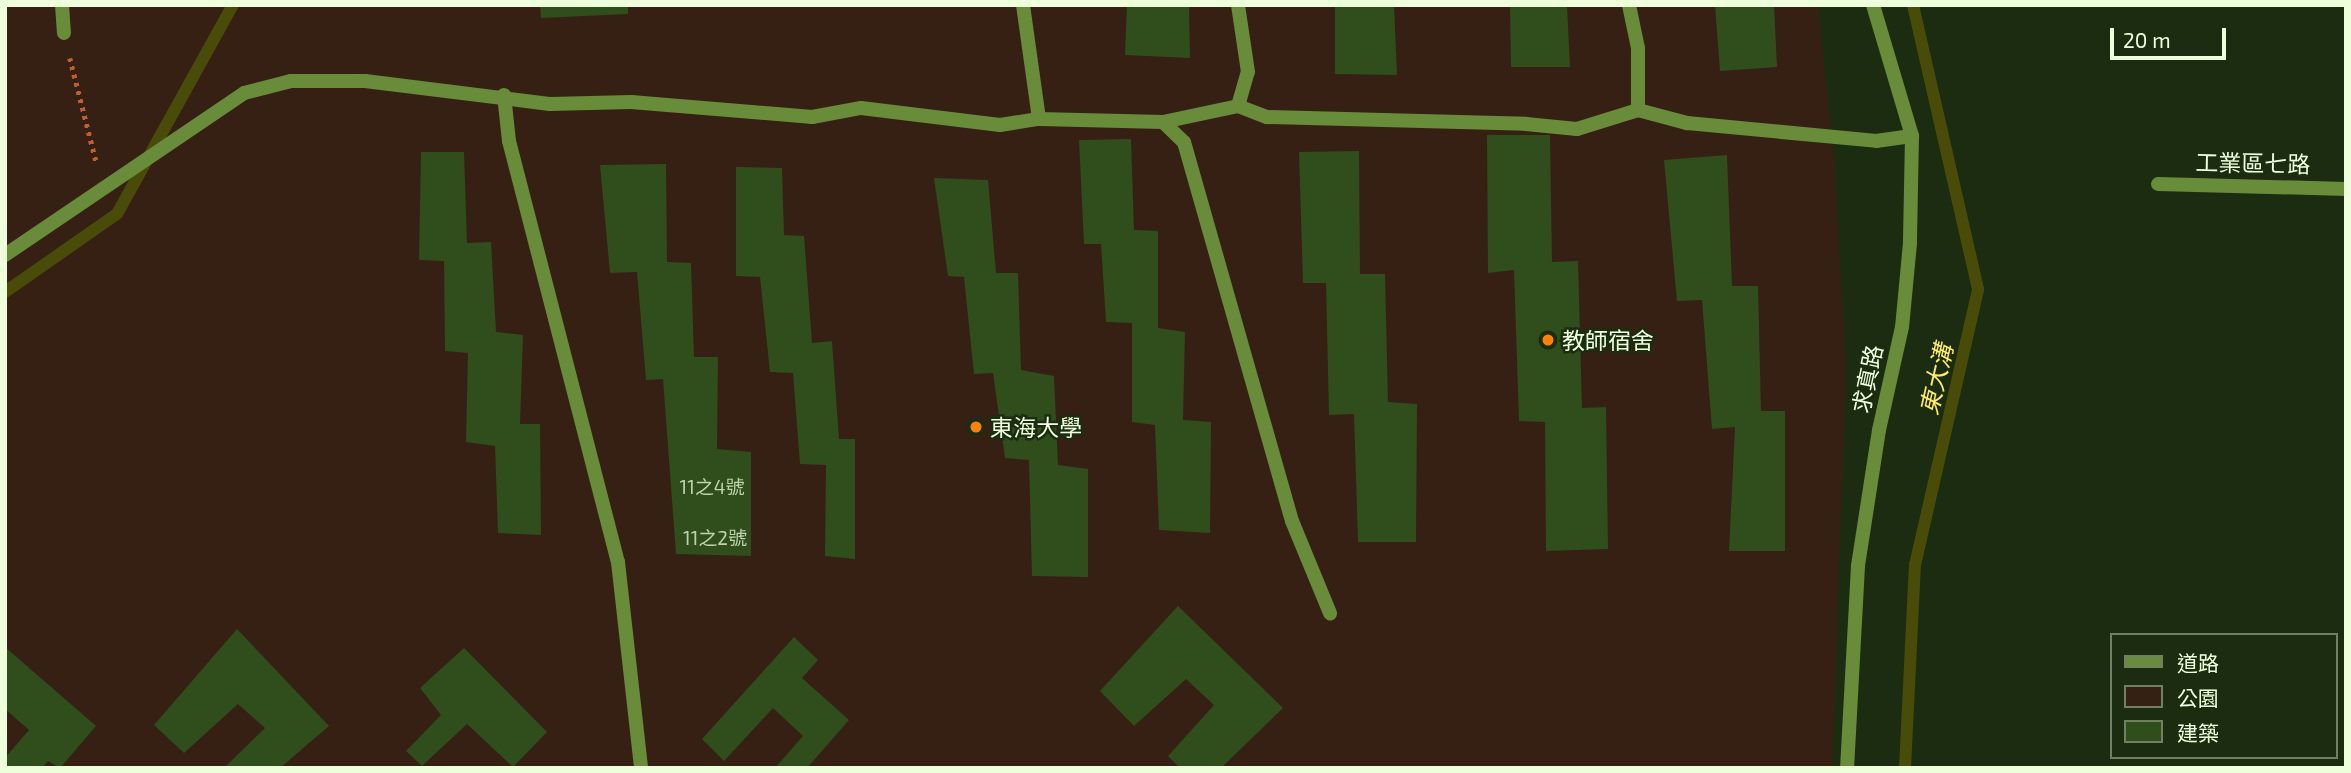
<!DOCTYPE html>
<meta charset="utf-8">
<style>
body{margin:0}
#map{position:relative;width:2351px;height:773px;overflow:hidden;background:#1c2c10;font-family:"Exo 2","Noto Sans TC",sans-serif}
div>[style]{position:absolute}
.green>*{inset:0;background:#362013}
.stream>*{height:12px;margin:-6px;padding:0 6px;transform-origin:6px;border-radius:6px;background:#494c09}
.building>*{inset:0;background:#304d1c}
.path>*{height:4.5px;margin-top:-2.25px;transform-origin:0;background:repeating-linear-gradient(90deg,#c15f2d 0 3.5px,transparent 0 8.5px)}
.service>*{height:14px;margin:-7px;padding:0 7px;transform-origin:7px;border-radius:7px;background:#688c3a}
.minor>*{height:14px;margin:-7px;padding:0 7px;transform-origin:7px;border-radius:7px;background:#688c3a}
.dots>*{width:19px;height:19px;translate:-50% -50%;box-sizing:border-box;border:4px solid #1c2c10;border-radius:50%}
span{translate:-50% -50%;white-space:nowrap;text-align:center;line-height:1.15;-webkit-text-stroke:5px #1c2c10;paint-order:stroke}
.number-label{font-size:19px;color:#bed2ab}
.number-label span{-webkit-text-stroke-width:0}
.street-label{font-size:23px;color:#edffdb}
.poi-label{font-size:23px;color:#edffdb}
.left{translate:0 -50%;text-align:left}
.water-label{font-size:24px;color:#ffea69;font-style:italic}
.frame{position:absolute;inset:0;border:7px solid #edffdb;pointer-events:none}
.legend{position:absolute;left:2110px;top:633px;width:228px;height:126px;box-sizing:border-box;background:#1c2c10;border:2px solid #708061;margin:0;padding:9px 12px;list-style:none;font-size:21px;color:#edffdb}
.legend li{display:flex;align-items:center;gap:14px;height:35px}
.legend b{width:35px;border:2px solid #708061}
.scale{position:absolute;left:2110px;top:28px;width:116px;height:32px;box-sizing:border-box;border:4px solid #edffdb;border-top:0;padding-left:9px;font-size:21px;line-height:24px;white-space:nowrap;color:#edffdb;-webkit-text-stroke:5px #1c2c10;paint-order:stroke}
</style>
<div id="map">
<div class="green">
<div style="clip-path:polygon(5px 5px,1818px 5px,1834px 160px,1846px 369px,1832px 768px,5px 768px)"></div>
</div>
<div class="stream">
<div style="left:5px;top:292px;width:136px;rotate:-34.9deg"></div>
<div style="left:117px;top:214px;width:239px;rotate:-61deg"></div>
<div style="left:1905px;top:768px;width:203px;rotate:-87.2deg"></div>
<div style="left:1915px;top:565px;width:283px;rotate:-77.1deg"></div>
<div style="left:1978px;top:289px;width:291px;rotate:-102.9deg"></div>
</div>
<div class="building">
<div style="clip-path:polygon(540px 5px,628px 5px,628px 14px,541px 18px)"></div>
<div style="clip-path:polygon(1127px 5px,1189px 5px,1190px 58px,1125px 55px)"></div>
<div style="clip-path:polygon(1335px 5px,1394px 5px,1397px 75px,1335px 74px)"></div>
<div style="clip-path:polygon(1510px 5px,1567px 5px,1570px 67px,1511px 67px)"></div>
<div style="clip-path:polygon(1715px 5px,1774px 5px,1777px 67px,1720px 71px)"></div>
<div style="clip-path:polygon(1487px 135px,1550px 135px,1552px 262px,1578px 261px,1582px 408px,1606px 407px,1608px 549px,1546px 551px,1545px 422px,1519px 421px,1514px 270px,1488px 273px)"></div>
<div style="clip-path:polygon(1131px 139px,1134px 230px,1158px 231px,1158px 328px,1185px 332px,1183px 420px,1211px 422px,1210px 533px,1159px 530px,1155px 425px,1132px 422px,1132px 323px,1106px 322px,1101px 244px,1084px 244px,1079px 140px)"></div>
<div style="clip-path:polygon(1359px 151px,1360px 274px,1385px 274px,1388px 402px,1417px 404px,1416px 542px,1358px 542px,1354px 414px,1329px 415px,1326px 283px,1303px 283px,1299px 152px)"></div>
<div style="clip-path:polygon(421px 152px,464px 152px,467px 243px,491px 242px,496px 332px,523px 335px,520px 424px,540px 424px,541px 535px,498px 533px,495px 446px,466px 442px,468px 353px,445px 351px,444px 261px,419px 260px)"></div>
<div style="clip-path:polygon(1727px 155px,1732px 286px,1758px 286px,1761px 411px,1785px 411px,1785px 551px,1729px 551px,1735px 427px,1712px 429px,1702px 300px,1677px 301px,1664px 160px)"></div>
<div style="clip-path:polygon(666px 164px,667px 262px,691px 263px,694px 357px,718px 357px,717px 449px,751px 452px,751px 556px,676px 554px,663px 379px,646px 380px,637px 272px,610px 273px,600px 165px)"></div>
<div style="clip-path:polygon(736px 167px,782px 168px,784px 235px,804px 236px,812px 343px,832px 341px,839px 439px,855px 439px,855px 559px,825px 556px,826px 465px,800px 464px,793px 373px,770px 372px,760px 277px,736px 276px)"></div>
<div style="clip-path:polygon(934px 178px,988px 180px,996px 273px,1018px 273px,1021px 370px,1054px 376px,1058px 465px,1088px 469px,1088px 577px,1032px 576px,1029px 460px,1005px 458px,993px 373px,974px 374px,964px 277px,948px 276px)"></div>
<div style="clip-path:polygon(1178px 606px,1283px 708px,1221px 768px,1180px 768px,1168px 756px,1214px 705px,1186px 679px,1134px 726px,1100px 691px)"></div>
<div style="clip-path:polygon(237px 629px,329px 726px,280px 768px,224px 768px,265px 728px,238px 704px,184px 753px,154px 725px)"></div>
<div style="clip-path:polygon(794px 637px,818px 660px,802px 678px,849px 720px,807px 768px,775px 768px,803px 736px,773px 708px,724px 761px,702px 739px)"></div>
<div style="clip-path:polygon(5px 647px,96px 726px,60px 768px,48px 761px,42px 768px,5px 768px,5px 758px,29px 730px,5px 709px)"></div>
<div style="clip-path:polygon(464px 648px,547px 732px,513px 767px,467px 724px,422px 766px,406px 751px,441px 715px,420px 688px)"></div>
</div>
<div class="path">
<div style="left:70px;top:58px;width:106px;rotate:75.8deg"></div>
</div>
<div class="service">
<div style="left:62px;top:5px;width:28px;rotate:86deg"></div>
<div style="left:1023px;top:5px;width:115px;rotate:82deg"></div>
<div style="left:1629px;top:5px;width:44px;rotate:78.2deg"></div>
<div style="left:1638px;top:48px;width:62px;rotate:90deg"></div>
<div style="left:1873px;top:5px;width:137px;rotate:73.4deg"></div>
<div style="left:504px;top:95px;width:46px;rotate:83.8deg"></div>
<div style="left:509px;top:141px;width:435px;rotate:75.5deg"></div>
<div style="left:618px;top:562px;width:207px;rotate:83.6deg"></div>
<div style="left:1238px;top:106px;width:35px;rotate:-74deg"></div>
<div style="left:1248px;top:72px;width:68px;rotate:-98.5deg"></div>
<div style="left:1163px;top:122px;width:29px;rotate:44deg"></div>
<div style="left:1184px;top:142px;width:394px;rotate:74.1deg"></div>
<div style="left:1292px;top:521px;width:100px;rotate:67.6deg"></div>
</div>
<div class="minor">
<div style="left:2158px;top:184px;width:188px;rotate:1.5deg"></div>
<div style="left:5px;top:255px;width:289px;rotate:-34.1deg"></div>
<div style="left:244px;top:93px;width:49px;rotate:-14.3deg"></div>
<div style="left:291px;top:81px;width:74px"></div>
<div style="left:365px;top:81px;width:186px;rotate:7.1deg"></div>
<div style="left:550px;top:104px;width:81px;rotate:-1.4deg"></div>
<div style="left:631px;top:102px;width:182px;rotate:4.7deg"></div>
<div style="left:812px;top:117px;width:50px;rotate:-10.4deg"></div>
<div style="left:861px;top:108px;width:140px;rotate:7deg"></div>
<div style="left:1000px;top:125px;width:39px;rotate:-9deg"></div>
<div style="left:1039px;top:119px;width:124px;rotate:1.4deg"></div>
<div style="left:1163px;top:122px;width:77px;rotate:-12deg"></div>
<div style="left:1238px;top:106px;width:31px;rotate:21deg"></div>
<div style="left:1267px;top:117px;width:259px;rotate:1.5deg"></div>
<div style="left:1526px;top:124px;width:51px;rotate:5.6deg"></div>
<div style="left:1577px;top:129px;width:64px;rotate:-17.3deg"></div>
<div style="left:1638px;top:110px;width:51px;rotate:14.9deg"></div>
<div style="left:1687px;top:123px;width:190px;rotate:5.4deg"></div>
<div style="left:1876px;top:141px;width:36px;rotate:-8deg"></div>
<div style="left:1912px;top:136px;width:107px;rotate:91.1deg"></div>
<div style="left:1910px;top:243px;width:84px;rotate:95.4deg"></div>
<div style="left:1902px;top:327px;width:106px;rotate:102.6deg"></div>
<div style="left:1879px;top:430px;width:138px;rotate:98.8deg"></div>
<div style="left:1858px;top:566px;width:202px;rotate:93.1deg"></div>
</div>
<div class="dots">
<div style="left:1548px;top:340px;background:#ff8207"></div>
<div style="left:976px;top:427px;background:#ff8207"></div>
</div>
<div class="number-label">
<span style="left:712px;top:487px">11之4號</span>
<span style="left:715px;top:538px">11之2號</span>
</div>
<div class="street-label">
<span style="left:2253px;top:163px;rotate:1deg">工業區七路</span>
<span style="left:1867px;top:379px;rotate:-78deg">求真路</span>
</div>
<div class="poi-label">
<span class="left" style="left:1562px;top:340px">教師宿舍</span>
<span class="left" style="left:990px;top:427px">東海大學</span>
</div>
<div class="water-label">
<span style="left:1936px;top:379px;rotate:-77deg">東大溝</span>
</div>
<div class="frame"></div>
<ul class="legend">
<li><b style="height:9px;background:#688c3a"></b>道路</li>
<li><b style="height:19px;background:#362013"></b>公園</li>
<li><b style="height:19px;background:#304d1c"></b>建築</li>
</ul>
<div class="scale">20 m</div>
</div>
